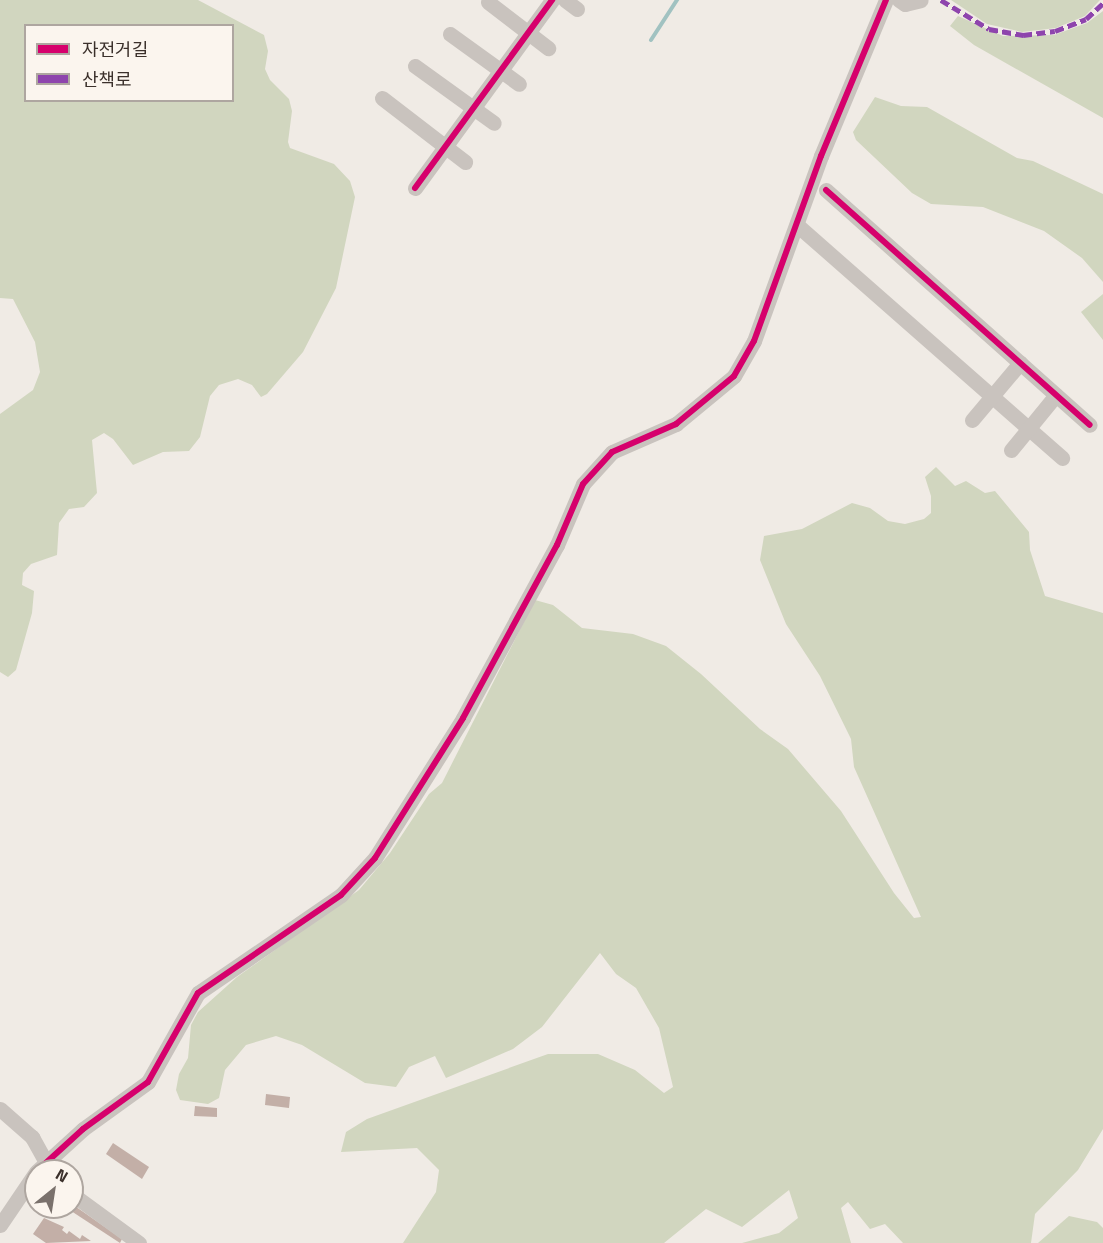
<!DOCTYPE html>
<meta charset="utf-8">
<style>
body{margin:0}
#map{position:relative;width:1103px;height:1243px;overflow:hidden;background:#f0ebe5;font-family:"Titillium Web","Noto Sans KR",sans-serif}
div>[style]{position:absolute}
.green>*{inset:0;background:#d1d6bf}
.stream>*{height:4px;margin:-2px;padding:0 2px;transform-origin:2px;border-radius:2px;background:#a1c2c1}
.building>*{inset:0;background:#c3afa7}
.minor>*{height:15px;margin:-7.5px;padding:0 7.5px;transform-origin:7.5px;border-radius:7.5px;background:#c9c3be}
.quiet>*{height:4.5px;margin-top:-2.25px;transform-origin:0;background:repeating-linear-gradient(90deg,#8e44ad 0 9px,transparent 0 13.5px)}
.cycleway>*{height:6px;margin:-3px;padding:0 3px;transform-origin:3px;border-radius:3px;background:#d6006c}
span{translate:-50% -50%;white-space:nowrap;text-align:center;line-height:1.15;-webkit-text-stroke:4.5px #fbf5ee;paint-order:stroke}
.legend{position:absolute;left:24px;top:24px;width:210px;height:78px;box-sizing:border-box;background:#fbf5ee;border:2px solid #aea6a0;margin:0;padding:8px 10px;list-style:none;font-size:18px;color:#3b302b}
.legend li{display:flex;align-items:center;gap:12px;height:30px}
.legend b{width:30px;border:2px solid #aea6a0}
.north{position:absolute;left:24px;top:1159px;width:60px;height:60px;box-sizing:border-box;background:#fbf5ee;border:2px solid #aea6a0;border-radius:50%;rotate:30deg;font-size:16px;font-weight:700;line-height:24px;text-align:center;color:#3b302b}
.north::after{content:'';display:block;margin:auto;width:21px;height:27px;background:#7a716c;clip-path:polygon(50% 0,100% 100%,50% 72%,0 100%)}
</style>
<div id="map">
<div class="green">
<div style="clip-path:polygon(evenodd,0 0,198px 0,264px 35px,268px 51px,265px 69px,270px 80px,289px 99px,292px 111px,288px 142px,290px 148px,334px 164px,350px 181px,355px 197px,336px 288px,303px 352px,267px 394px,261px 397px,252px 385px,238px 379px,219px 385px,210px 396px,200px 437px,189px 451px,163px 452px,133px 465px,113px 439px,104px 433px,92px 440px,97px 493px,84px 507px,69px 509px,59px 523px,57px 555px,31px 564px,23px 573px,22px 585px,34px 591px,32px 613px,16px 670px,8px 677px,0 672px,0 414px,33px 390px,40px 372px,35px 342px,13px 299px,0 298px,0 0,26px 26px,232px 26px,232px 100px,26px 100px,26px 26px)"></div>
<div style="clip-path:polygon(951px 0,1100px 0,1085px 16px,1056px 28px,1022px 32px,987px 24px)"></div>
<div style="clip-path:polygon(1103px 11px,1103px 118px,974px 45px,950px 26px,958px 16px,1003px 36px,1054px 35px,1087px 23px)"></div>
<div style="clip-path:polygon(875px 97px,901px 106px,927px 107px,1017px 158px,1033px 161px,1103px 194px,1103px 282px,1082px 258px,1044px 231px,983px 207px,931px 204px,912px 193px,856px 140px,853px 132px)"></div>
<div style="clip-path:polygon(1103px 294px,1103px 340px,1081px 312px)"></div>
<div style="clip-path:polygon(936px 467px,955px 486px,966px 481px,985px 493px,995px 491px,1029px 532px,1030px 550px,1045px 596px,1103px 613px,1103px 1129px,1078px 1170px,1035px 1214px,1031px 1243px,903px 1243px,885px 1224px,870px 1229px,848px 1202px,841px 1208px,851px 1243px,742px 1243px,779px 1233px,798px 1218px,789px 1190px,742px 1227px,706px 1209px,664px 1243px,403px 1243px,436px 1192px,439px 1170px,417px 1148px,341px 1152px,346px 1132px,367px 1119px,548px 1054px,598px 1054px,635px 1070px,664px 1093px,673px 1087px,659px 1028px,636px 988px,616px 974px,600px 953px,542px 1027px,513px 1049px,446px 1078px,435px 1056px,409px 1067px,396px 1087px,365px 1083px,302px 1045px,276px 1036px,246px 1045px,225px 1070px,219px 1098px,208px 1104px,180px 1100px,176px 1090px,179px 1074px,188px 1058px,191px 1025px,198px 1012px,237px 977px,359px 890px,390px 853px,429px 794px,442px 783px,535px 600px,553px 605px,582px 628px,633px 634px,666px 646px,701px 674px,760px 729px,788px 749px,841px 811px,894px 893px,914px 918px,921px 917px,854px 767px,851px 739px,820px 676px,786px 624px,760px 560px,764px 536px,802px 529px,852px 503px,870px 508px,888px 521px,905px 524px,924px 519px,931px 513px,931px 496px,925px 477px)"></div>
<div style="clip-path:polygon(1069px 1216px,1097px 1222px,1103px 1228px,1103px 1243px,1038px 1243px)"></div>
</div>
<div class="stream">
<div style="left:651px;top:40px;width:48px;rotate:-57deg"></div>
</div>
<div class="building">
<div style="clip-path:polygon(266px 1094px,290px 1097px,289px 1108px,265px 1105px)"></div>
<div style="clip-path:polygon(195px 1106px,217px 1108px,217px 1117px,194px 1116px)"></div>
<div style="clip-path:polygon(113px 1143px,149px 1167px,142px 1179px,106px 1154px)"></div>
<div style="clip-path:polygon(72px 1204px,122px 1239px,120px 1243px,65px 1207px)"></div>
<div style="clip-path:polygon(44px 1218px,64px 1227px,62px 1230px,67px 1234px,69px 1231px,80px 1239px,82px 1235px,91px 1241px,46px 1243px,33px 1234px)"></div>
</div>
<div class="minor">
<div style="left:565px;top:0;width:15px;rotate:37deg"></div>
<div style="left:899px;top:0;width:7px;rotate:34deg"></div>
<div style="left:905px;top:4px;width:16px;rotate:-14deg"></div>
<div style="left:488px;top:2px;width:76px;rotate:37.5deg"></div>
<div style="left:450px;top:34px;width:85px;rotate:35.9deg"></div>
<div style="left:415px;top:66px;width:97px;rotate:35.8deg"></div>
<div style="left:382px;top:98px;width:105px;rotate:37.6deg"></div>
<div style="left:415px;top:188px;width:233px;rotate:-53.9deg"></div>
<div style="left:826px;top:190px;width:353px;rotate:41.7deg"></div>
<div style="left:797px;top:225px;width:353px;rotate:41.3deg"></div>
<div style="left:972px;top:420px;width:75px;rotate:-49.9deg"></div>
<div style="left:1011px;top:450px;width:71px;rotate:-50.7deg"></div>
<div style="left:0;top:1109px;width:43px;rotate:41.2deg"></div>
<div style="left:32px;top:1137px;width:39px;rotate:61deg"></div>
<div style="left:37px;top:1171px;width:62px;rotate:-42.4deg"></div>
<div style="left:83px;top:1129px;width:80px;rotate:-35.9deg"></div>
<div style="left:148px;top:1082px;width:102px;rotate:-60.7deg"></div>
<div style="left:198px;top:993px;width:173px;rotate:-34.4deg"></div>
<div style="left:341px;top:895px;width:50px;rotate:-47.4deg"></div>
<div style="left:375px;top:858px;width:165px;rotate:-57.8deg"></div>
<div style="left:463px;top:718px;width:197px;rotate:-61.5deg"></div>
<div style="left:557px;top:545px;width:66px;rotate:-66.9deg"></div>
<div style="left:583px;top:484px;width:43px;rotate:-47.8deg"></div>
<div style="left:612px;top:452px;width:70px;rotate:-23.6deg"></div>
<div style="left:676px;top:424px;width:75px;rotate:-39.6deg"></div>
<div style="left:734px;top:376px;width:40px;rotate:-60.3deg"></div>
<div style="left:754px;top:341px;width:197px;rotate:-70.1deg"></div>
<div style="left:821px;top:156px;width:169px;rotate:-67.4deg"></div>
<div style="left:72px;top:1194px;width:83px;rotate:36.2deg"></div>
<div style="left:0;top:1225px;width:64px;rotate:-55.8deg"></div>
</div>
<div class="quiet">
<div style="left:941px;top:0;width:56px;rotate:31.1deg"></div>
<div style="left:989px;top:29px;width:35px;rotate:10deg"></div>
<div style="left:1023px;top:35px;width:32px;rotate:-7deg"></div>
<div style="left:1055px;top:31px;width:33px;rotate:-21deg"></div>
<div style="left:1086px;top:19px;width:23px;rotate:-43deg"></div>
</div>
<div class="cycleway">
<div style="left:415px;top:188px;width:233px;rotate:-53.9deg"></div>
<div style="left:826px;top:190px;width:353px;rotate:41.7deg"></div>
<div style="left:37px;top:1171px;width:62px;rotate:-42.4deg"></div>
<div style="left:83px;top:1129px;width:80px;rotate:-35.9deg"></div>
<div style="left:148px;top:1082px;width:102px;rotate:-60.7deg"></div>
<div style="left:198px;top:993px;width:173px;rotate:-34.4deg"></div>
<div style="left:341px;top:895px;width:50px;rotate:-47.4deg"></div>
<div style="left:375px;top:858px;width:165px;rotate:-57.8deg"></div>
<div style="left:463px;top:718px;width:197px;rotate:-61.5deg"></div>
<div style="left:557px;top:545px;width:66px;rotate:-66.9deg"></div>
<div style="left:583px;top:484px;width:43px;rotate:-47.8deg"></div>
<div style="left:612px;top:452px;width:70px;rotate:-23.6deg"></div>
<div style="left:676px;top:424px;width:75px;rotate:-39.6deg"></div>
<div style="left:734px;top:376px;width:40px;rotate:-60.3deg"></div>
<div style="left:754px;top:341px;width:197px;rotate:-70.1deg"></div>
<div style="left:821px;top:156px;width:169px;rotate:-67.4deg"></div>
</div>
<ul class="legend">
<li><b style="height:8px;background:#d6006c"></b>자전거길</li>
<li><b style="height:8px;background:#8e44ad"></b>산책로</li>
</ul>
<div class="north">N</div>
</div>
